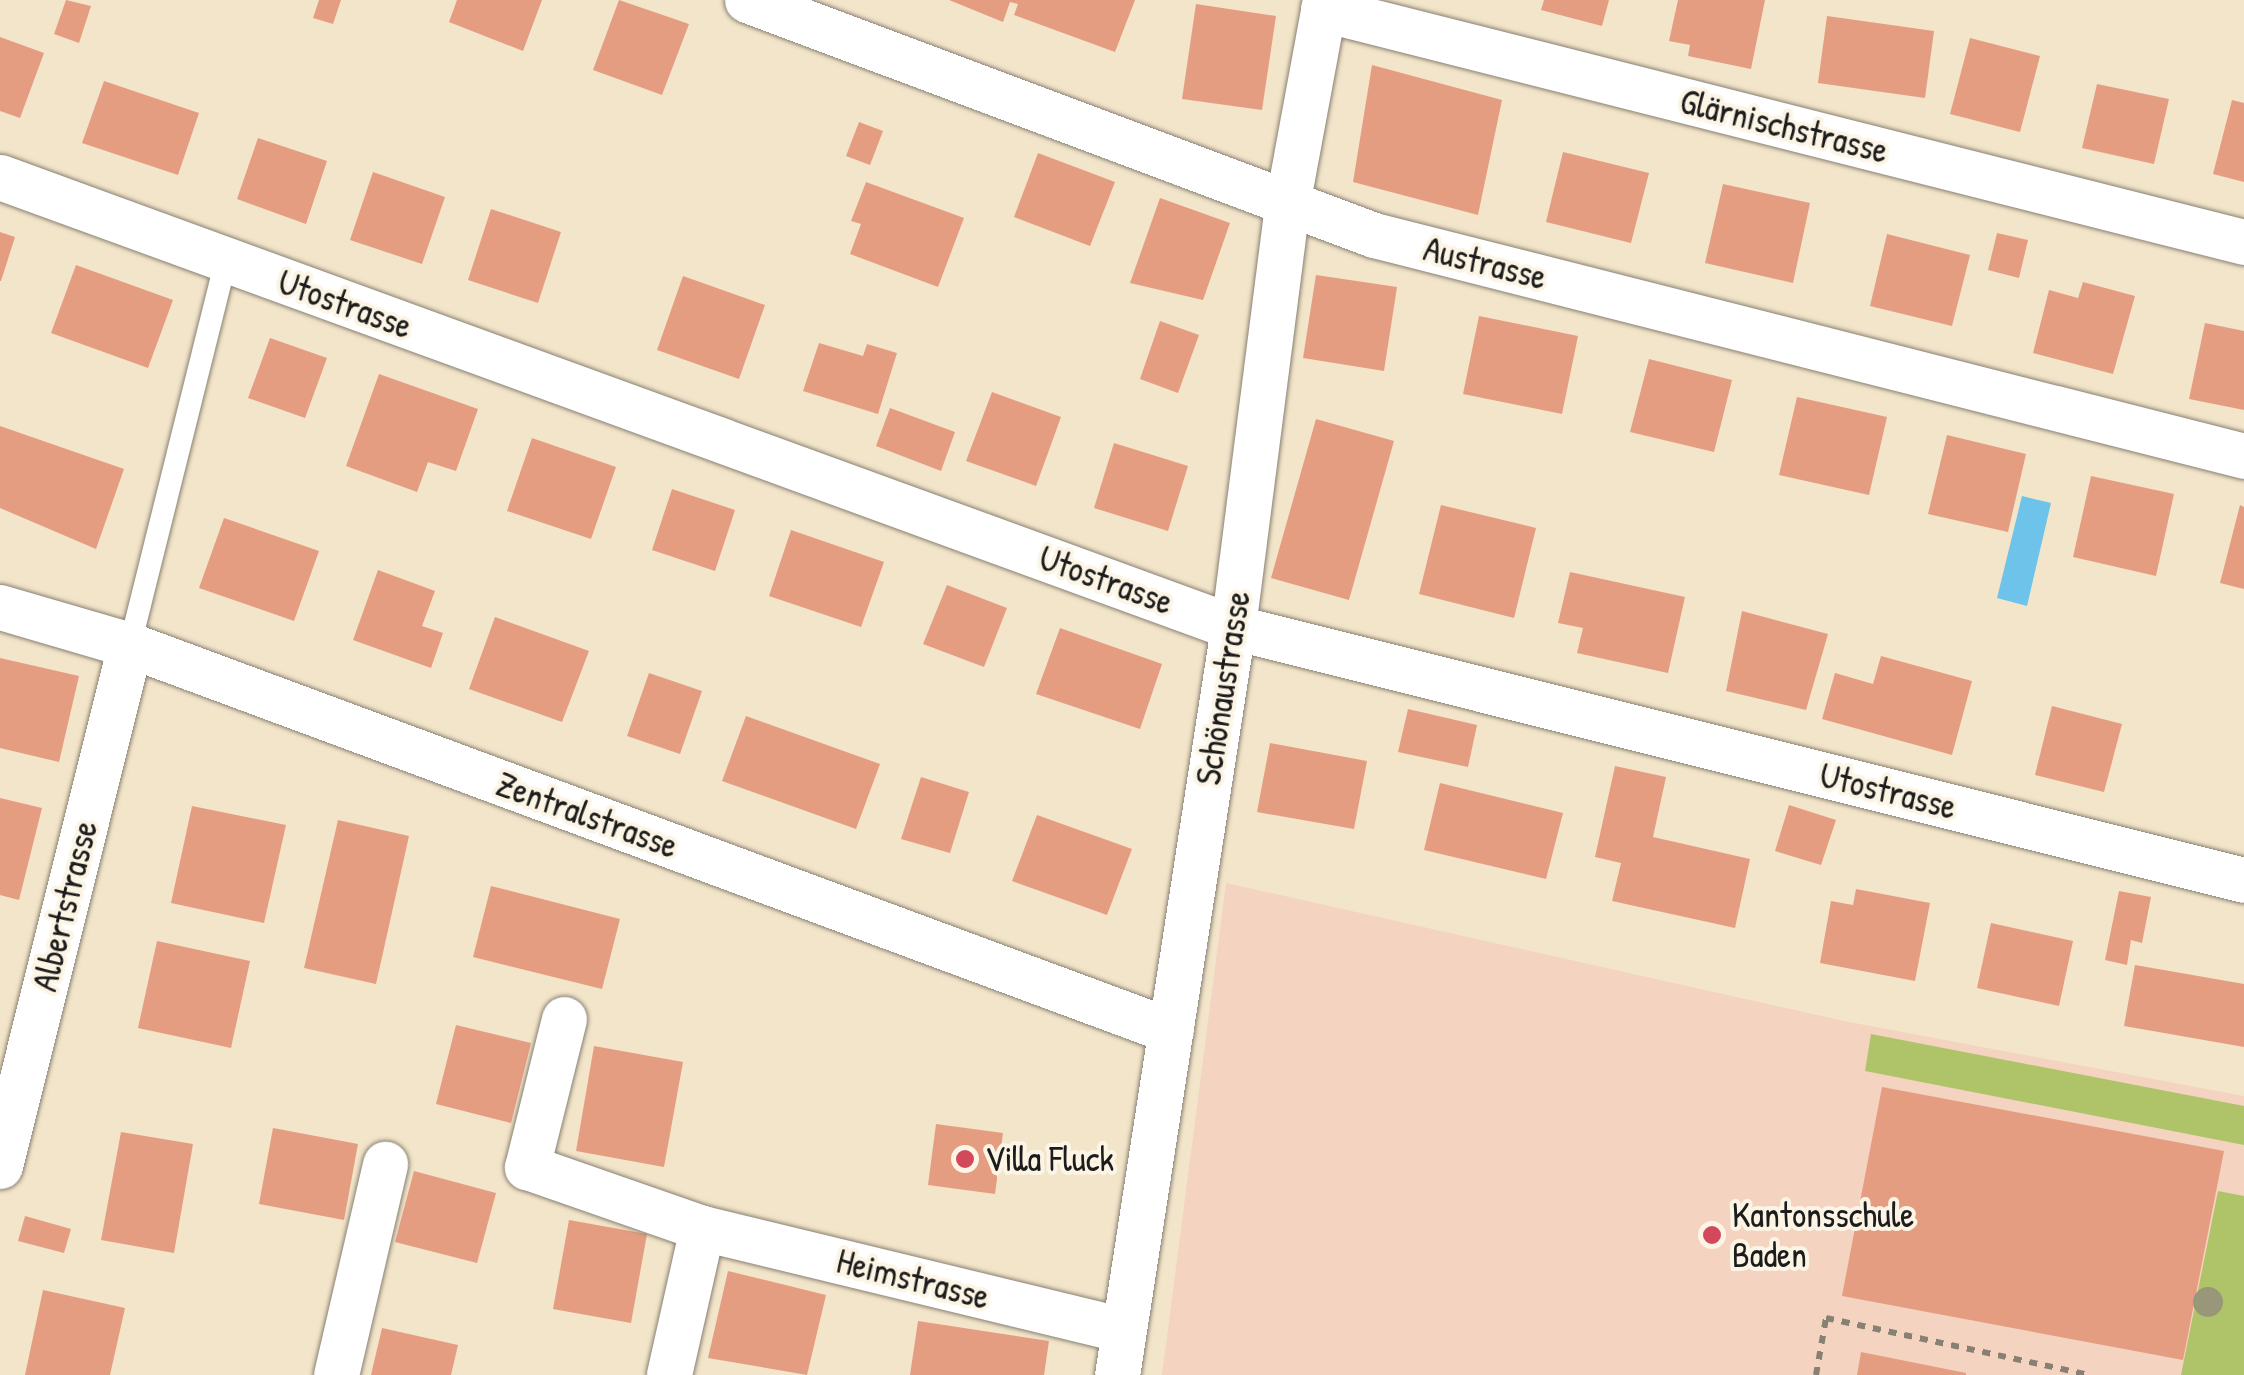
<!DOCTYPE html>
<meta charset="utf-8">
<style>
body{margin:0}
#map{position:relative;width:2244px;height:1375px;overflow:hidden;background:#f3e5ca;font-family:"Patrick Hand",sans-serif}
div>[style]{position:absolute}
.built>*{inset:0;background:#f4d3c0}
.green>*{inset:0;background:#afc469}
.water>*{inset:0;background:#6dc3ea}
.building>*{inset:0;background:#e59d82}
.path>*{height:6px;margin-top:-3px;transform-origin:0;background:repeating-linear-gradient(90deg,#888073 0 8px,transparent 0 16px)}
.roads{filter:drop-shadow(0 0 2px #888073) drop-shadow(0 0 2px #888073)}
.lane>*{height:22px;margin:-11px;padding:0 11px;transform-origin:11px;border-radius:11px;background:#fff}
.street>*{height:45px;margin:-22.5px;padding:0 22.5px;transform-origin:22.5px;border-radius:22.5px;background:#fff}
.trees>*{width:30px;height:30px;margin:-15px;border-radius:50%;background:#999779}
.dots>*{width:28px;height:28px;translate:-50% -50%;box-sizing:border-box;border:5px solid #fcf5e5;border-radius:50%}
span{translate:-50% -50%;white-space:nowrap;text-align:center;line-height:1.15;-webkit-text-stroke:8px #fcf5e5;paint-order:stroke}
.street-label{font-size:35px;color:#1c1c1c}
.poi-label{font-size:35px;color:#1c1c1c}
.left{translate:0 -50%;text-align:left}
</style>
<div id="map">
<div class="built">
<div style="clip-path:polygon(1226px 883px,1844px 1021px,2244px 1096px,2244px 1375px,1162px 1375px)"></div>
</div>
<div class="green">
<div style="clip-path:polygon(1871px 1034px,2244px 1106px,2244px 1145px,1865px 1071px)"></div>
<div style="clip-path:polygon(2218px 1191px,2244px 1196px,2244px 1375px,2181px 1375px)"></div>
</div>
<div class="water">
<div style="clip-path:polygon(2022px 496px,2051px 503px,2027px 606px,1997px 598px)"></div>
</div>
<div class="building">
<div style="clip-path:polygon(66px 0,91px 6px,79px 43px,54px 34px)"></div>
<div style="clip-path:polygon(319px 0,341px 0,333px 24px,313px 18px)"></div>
<div style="clip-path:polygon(457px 0,542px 0,523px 51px,449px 22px)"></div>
<div style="clip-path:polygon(619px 0,689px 24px,662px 95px,593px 70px)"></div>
<div style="clip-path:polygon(949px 0,1135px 0,1115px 52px,1014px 15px,1018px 4px,1010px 2px,1003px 22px)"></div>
<div style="clip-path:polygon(1544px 0,1609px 0,1602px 26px,1541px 10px)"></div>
<div style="clip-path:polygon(1678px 0,1765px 0,1751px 69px,1688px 56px,1690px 45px,1669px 41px)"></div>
<div style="clip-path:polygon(1196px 4px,1276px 16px,1262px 110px,1182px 99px)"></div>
<div style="clip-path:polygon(1827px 16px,1934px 31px,1925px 98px,1818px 83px)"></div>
<div style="clip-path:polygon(0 37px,44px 53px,20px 118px,0 111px)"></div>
<div style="clip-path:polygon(1970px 38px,2040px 56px,2020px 132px,1950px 114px)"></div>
<div style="clip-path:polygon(1372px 65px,1502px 100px,1478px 215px,1353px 182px)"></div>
<div style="clip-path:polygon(104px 81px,199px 113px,178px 175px,82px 143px)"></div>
<div style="clip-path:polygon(2097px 84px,2169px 99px,2154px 164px,2082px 148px)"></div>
<div style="clip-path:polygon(2232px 100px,2244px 103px,2244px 182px,2213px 174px)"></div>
<div style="clip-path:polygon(859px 122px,883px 131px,870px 165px,846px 156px)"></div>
<div style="clip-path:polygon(258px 138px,327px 161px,306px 224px,237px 199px)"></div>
<div style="clip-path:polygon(1563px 152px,1649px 173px,1631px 243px,1546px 222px)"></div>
<div style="clip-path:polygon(1038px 153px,1115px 182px,1090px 246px,1014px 217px)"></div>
<div style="clip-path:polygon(373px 172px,445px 197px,422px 264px,350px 240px)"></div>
<div style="clip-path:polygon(866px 182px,964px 218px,938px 287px,850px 254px,861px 224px,851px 221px)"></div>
<div style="clip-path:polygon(1723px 184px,1810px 203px,1793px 283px,1705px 263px)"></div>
<div style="clip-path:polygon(1160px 198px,1230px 223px,1203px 300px,1130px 283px)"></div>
<div style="clip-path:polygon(491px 209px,561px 232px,538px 303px,468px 280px)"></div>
<div style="clip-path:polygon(0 232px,15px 237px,1px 281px,0 281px)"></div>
<div style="clip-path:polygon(1997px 233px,2028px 240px,2019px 278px,1988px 270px)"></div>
<div style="clip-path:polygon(1887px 234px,1970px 255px,1952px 326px,1870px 306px)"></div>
<div style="clip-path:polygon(76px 265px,173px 300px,148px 368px,51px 333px)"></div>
<div style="clip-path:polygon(1316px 275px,1397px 287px,1384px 371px,1303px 358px)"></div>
<div style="clip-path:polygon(683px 276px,765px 305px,739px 379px,657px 350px)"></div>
<div style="clip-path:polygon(2083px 282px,2135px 296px,2113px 374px,2033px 353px,2049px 290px,2078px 298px)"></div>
<div style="clip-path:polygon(1479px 316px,1578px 336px,1562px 414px,1463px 394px)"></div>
<div style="clip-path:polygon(1160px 321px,1199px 335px,1178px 393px,1140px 379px)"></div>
<div style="clip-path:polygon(2205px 323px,2244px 331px,2244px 410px,2189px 399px)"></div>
<div style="clip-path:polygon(270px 338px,327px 358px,305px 418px,248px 398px)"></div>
<div style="clip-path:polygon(819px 343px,863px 356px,867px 344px,897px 353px,878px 414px,803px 391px)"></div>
<div style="clip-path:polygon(1649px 359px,1732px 380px,1714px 452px,1630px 432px)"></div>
<div style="clip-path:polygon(379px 374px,478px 409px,456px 471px,428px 462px,417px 492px,346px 466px)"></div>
<div style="clip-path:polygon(992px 392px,1061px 417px,1036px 486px,966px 461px)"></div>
<div style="clip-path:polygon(1797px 397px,1887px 417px,1869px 495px,1779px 475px)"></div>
<div style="clip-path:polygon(890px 408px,955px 432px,941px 471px,876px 446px)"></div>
<div style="clip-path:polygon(1316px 419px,1394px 441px,1349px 600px,1271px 578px)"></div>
<div style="clip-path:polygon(0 426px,124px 469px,96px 549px,0 508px)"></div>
<div style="clip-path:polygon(1947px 435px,2026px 454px,2008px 532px,1928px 514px)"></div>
<div style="clip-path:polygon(532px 438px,616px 467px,591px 539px,507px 511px)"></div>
<div style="clip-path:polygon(1114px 443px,1188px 466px,1168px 531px,1094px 508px)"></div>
<div style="clip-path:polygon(2091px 476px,2174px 494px,2156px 576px,2073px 557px)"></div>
<div style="clip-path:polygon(672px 489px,735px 510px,715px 571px,652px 550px)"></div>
<div style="clip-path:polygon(1441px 505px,1536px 528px,1514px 618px,1419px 594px)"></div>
<div style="clip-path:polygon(2240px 505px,2244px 507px,2244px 589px,2220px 583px)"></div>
<div style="clip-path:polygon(224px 518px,319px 551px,294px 621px,199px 588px)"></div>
<div style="clip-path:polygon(791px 530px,884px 562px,861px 627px,769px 596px)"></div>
<div style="clip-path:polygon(378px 570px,435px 591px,422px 626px,443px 633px,431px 668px,353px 640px)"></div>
<div style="clip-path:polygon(1570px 572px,1685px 597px,1668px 673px,1577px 653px,1583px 628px,1558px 623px)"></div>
<div style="clip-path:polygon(947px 585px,1007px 608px,984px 667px,923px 644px)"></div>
<div style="clip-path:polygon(1742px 611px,1828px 634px,1806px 710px,1726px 691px)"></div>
<div style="clip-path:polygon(495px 617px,589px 651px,562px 722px,469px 689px)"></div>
<div style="clip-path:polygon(1060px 628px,1162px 664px,1140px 729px,1036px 694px)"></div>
<div style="clip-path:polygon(1881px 656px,1972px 681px,1952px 755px,1822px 719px,1835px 673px,1873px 684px)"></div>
<div style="clip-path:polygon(0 658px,79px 676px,59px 762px,0 748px)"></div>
<div style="clip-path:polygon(649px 673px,702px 691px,680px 754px,627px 736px)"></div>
<div style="clip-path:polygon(2052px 706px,2122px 724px,2104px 792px,2035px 775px)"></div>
<div style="clip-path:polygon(1408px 709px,1477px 725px,1468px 767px,1398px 752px)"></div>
<div style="clip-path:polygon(746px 716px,880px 764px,856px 829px,722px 781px)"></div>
<div style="clip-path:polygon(1270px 743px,1367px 761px,1354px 829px,1257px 812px)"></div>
<div style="clip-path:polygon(1615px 766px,1666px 777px,1653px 837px,1750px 859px,1735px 928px,1612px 901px,1621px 863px,1595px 857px)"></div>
<div style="clip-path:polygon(921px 777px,969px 792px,950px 853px,901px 839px)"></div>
<div style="clip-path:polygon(1440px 783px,1563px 813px,1546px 879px,1424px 850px)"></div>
<div style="clip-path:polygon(0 798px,42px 808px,19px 900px,0 895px)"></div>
<div style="clip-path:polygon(1789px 805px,1836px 820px,1821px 865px,1775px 851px)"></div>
<div style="clip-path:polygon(192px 806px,286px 825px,264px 923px,171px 903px)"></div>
<div style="clip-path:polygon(1037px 815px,1132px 849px,1107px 915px,1012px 881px)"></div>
<div style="clip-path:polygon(338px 820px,409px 836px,376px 984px,304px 968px)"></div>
<div style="clip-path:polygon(491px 886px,620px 919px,602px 989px,473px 957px)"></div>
<div style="clip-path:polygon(1856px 889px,1930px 903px,1915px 981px,1820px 963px,1831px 901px,1853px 905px)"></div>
<div style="clip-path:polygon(2119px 891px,2151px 897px,2142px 943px,2131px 940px,2127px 965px,2105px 960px)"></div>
<div style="clip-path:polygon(1991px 923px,2073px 941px,2059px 1006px,1977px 988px)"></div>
<div style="clip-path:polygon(157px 941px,250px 961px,231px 1048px,138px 1028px)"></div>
<div style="clip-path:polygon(2135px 965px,2244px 984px,2244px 1047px,2124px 1026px)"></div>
<div style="clip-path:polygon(456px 1025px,531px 1043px,511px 1123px,436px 1104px)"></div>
<div style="clip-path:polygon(594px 1046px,683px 1062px,664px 1167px,576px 1151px)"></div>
<div style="clip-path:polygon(1882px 1087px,2224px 1151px,2183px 1360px,1842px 1296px)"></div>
<div style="clip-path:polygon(936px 1124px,1003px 1133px,995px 1194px,928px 1185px)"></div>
<div style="clip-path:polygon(273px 1128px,358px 1144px,344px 1220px,259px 1204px)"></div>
<div style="clip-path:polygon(121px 1132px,193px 1144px,174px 1253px,101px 1240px)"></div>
<div style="clip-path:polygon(414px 1171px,496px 1193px,477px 1263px,395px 1242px)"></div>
<div style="clip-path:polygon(25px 1216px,71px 1229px,64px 1253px,18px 1241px)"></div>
<div style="clip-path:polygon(569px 1220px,647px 1234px,631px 1323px,553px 1309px)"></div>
<div style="clip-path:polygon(728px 1271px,826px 1295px,807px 1375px,708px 1358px)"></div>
<div style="clip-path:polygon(43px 1290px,125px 1308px,110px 1375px,25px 1375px)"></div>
<div style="clip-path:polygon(918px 1321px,1049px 1341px,1044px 1375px,910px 1375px)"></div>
<div style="clip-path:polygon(382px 1328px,458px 1345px,451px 1375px,371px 1375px)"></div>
<div style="clip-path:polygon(1861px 1352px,1966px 1373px,1966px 1375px,1857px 1375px)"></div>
</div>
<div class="path">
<div style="left:1816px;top:1375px;width:58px;rotate:-80deg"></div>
<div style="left:1826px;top:1318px;width:270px;rotate:12.2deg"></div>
</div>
<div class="roads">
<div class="lane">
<div style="left:130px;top:645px;width:397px;rotate:-76deg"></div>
</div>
<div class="street">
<div style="left:747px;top:0;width:670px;rotate:20.55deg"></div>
<div style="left:1374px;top:235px;width:898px;rotate:14.25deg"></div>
<div style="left:1323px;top:9px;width:950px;rotate:14.2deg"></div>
<div style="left:0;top:177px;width:1313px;rotate:20.05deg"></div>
<div style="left:1233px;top:627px;width:1042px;rotate:14.05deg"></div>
<div style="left:0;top:607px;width:135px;rotate:16.3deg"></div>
<div style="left:130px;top:645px;width:1110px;rotate:20.34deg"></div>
<div style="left:564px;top:1019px;width:153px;rotate:104deg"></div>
<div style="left:527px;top:1167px;width:185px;rotate:19.2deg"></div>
<div style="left:702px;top:1228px;width:151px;rotate:102.7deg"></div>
<div style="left:0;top:1166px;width:537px;rotate:-75.99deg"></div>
<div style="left:702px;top:1228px;width:433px;rotate:13.6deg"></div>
<div style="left:336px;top:1375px;width:217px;rotate:-76.9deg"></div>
<div style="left:1117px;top:1375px;width:757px;rotate:-81.18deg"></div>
<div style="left:1233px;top:627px;width:425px;rotate:-82.7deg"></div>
<div style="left:1287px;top:205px;width:208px;rotate:-79.5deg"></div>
</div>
</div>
<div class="trees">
<div style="left:2208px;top:1302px"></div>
</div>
<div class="dots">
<div style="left:965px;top:1159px;background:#d1495b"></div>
<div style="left:1712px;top:1235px;background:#d1495b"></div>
</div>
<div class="street-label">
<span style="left:1784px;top:126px;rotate:14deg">Glärnischstrasse</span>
<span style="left:1485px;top:263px;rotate:14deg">Austrasse</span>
<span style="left:345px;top:304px;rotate:20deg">Utostrasse</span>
<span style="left:1106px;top:580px;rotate:20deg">Utostrasse</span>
<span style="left:1223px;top:688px;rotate:-81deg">Schönaustrasse</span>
<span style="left:1888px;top:791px;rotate:14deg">Utostrasse</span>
<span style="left:587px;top:815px;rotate:20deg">Zentralstrasse</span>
<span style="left:65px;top:906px;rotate:-76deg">Albertstrasse</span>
<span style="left:913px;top:1279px;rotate:14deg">Heimstrasse</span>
</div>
<div class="poi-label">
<span class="left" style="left:985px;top:1159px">Villa Fluck</span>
<span class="left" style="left:1732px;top:1235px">Kantonsschule<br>Baden</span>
</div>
</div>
